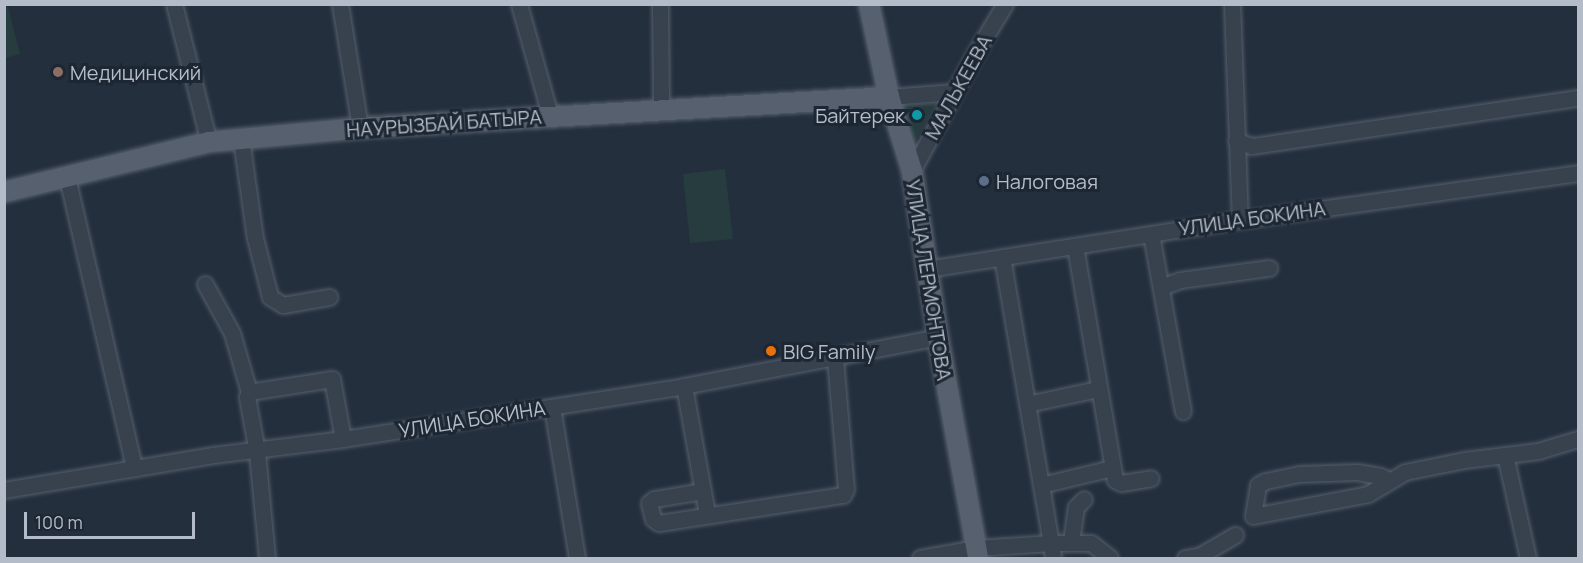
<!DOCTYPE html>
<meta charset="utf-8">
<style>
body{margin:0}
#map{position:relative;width:1583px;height:563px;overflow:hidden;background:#242f3e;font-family:Manrope,sans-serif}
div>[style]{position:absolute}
.green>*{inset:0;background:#263c3f}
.roads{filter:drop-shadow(0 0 2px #565f6c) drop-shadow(0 0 2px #565f6c)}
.minor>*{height:15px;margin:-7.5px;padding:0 7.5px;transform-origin:7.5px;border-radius:7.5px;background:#38414e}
.major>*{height:20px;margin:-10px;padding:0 10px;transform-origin:10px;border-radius:10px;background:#56606e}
.dots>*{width:16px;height:16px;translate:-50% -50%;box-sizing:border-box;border:3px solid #1d2633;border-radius:50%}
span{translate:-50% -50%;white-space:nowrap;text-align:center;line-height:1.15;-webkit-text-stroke:6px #1d2633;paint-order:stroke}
.poi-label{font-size:20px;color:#b4bcc9}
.left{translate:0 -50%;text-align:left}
.right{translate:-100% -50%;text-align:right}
.street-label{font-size:20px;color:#b4bcc9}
.frame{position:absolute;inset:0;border:6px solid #b4bcc9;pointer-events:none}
.scale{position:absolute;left:24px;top:512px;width:171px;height:27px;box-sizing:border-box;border:3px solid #b4bcc9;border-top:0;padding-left:8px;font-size:18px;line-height:21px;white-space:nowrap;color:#b4bcc9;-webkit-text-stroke:4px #1d2633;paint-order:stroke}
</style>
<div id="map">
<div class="green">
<div style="clip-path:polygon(8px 7px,20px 54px,5px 58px,5px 8px)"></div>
<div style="clip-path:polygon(938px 103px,911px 148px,900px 105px)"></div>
<div style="clip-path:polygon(725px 169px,733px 239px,690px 243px,683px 174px)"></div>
</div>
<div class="roads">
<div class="minor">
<div style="left:174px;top:4px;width:142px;rotate:75.8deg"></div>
<div style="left:340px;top:4px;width:126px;rotate:80.8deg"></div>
<div style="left:519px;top:4px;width:115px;rotate:74.4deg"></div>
<div style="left:660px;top:4px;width:104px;rotate:89.4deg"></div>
<div style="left:1232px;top:4px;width:216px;rotate:87.9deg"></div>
<div style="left:889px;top:97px;width:65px;rotate:-4.4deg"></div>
<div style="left:241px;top:139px;width:100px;rotate:82deg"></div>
<div style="left:255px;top:238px;width:61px;rotate:75.7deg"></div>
<div style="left:270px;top:297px;width:15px;rotate:32deg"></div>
<div style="left:283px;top:305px;width:47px;rotate:-9.9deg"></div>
<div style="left:1236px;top:141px;width:17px;rotate:17deg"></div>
<div style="left:1252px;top:146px;width:330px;rotate:-8.4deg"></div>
<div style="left:912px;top:171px;width:135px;rotate:-61.7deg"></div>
<div style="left:976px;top:52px;width:56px;rotate:-58.9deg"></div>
<div style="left:67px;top:177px;width:299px;rotate:77deg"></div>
<div style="left:1151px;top:234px;width:180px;rotate:79.8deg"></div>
<div style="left:1075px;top:246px;width:237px;rotate:80.3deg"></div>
<div style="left:1115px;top:480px;width:7px;rotate:27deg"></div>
<div style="left:1121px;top:483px;width:30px;rotate:-9deg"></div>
<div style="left:1002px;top:257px;width:290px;rotate:80.3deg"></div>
<div style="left:1051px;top:543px;width:40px"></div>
<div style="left:1091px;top:543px;width:24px;rotate:38deg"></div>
<div style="left:927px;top:269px;width:317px;rotate:-8.9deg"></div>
<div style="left:1240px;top:220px;width:341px;rotate:-7.9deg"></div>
<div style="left:205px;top:284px;width:56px;rotate:61.1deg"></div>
<div style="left:232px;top:333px;width:61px;rotate:73.9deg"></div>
<div style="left:249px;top:392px;width:5px;rotate:112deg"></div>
<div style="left:247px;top:397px;width:56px;rotate:79.7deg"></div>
<div style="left:257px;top:452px;width:106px;rotate:84.6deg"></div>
<div style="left:1161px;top:287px;width:20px;rotate:-20deg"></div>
<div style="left:1180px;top:280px;width:90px;rotate:-7.7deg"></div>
<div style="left:684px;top:386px;width:130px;rotate:79.8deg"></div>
<div style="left:249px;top:392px;width:84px;rotate:-8.9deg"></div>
<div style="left:332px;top:379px;width:61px;rotate:79.6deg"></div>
<div style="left:1027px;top:404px;width:73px;rotate:-11.9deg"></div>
<div style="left:552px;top:407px;width:153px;rotate:80.6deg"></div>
<div style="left:1505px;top:455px;width:106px;rotate:77.4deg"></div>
<div style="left:1389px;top:480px;width:10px;rotate:-156deg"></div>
<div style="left:1380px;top:476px;width:23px;rotate:-170deg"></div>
<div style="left:1357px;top:472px;width:58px;rotate:178deg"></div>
<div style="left:1299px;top:474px;width:35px;rotate:168deg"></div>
<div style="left:1265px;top:481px;width:8px;rotate:150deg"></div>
<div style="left:1258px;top:485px;width:31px;rotate:99deg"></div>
<div style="left:1253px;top:516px;width:117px;rotate:-10.8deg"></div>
<div style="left:1368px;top:494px;width:43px;rotate:-30.7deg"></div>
<div style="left:1405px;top:472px;width:60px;rotate:-11.5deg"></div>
<div style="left:1464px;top:460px;width:75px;rotate:-6.9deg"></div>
<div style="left:1538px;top:451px;width:42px;rotate:-16.7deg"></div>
<div style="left:1041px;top:485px;width:73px;rotate:-13.5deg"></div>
<div style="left:4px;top:490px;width:212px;rotate:-9.5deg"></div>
<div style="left:213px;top:455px;width:131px;rotate:-7deg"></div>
<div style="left:343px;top:439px;width:345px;rotate:-8.8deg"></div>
<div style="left:684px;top:386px;width:259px;rotate:-10.9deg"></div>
<div style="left:703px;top:491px;width:50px;rotate:170.7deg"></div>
<div style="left:654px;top:499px;width:6px;rotate:141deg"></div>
<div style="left:649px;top:503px;width:16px;rotate:76deg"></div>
<div style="left:653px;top:519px;width:7px;rotate:34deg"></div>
<div style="left:659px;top:523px;width:186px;rotate:-8.7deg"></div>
<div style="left:843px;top:495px;width:7px;rotate:-63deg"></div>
<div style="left:846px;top:489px;width:131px;rotate:-94.8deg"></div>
<div style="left:1071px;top:542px;width:35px;rotate:-82deg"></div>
<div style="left:1076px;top:507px;width:11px;rotate:-45deg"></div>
<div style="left:920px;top:558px;width:57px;rotate:-10.1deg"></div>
<div style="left:976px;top:548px;width:75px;rotate:-3.8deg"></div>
<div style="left:1051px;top:543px;width:15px;rotate:82deg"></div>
<div style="left:1185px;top:558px;width:14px;rotate:-8deg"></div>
<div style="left:1199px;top:556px;width:42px;rotate:-30.3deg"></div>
</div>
<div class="major">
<div style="left:869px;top:4px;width:95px;rotate:77.9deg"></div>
<div style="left:889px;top:97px;width:77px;rotate:72.7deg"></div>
<div style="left:912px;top:171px;width:168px;rotate:81.1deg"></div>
<div style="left:938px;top:337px;width:225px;rotate:79.7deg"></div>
<div style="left:4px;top:192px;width:211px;rotate:-13.7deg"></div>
<div style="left:209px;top:142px;width:152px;rotate:-5.3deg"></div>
<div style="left:360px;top:128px;width:530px;rotate:-3.35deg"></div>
</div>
</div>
<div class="dots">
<div style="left:58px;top:72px;background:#8d6e63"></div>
<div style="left:917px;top:115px;background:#0f9aa8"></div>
<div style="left:984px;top:181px;background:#5c6f8a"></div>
<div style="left:771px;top:351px;background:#e8710a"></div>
</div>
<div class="poi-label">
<span class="left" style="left:70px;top:72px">Медицинский</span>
<span class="right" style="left:905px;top:115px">Байтерек</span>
<span class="left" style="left:996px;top:181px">Налоговая</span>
<span class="left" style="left:783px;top:351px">BIG Family</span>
</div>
<div class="street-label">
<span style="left:958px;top:87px;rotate:-61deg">МАЛЬКЕЕВА</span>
<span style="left:444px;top:123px;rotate:-4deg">НАУРЫЗБАЙ БАТЫРА</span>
<span style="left:1252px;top:218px;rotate:-8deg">УЛИЦА БОКИНА</span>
<span style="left:929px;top:280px;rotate:81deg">УЛИЦА ЛЕРМОНТОВА</span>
<span style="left:472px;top:419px;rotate:-9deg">УЛИЦА БОКИНА</span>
</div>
<div class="frame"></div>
<div class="scale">100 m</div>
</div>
